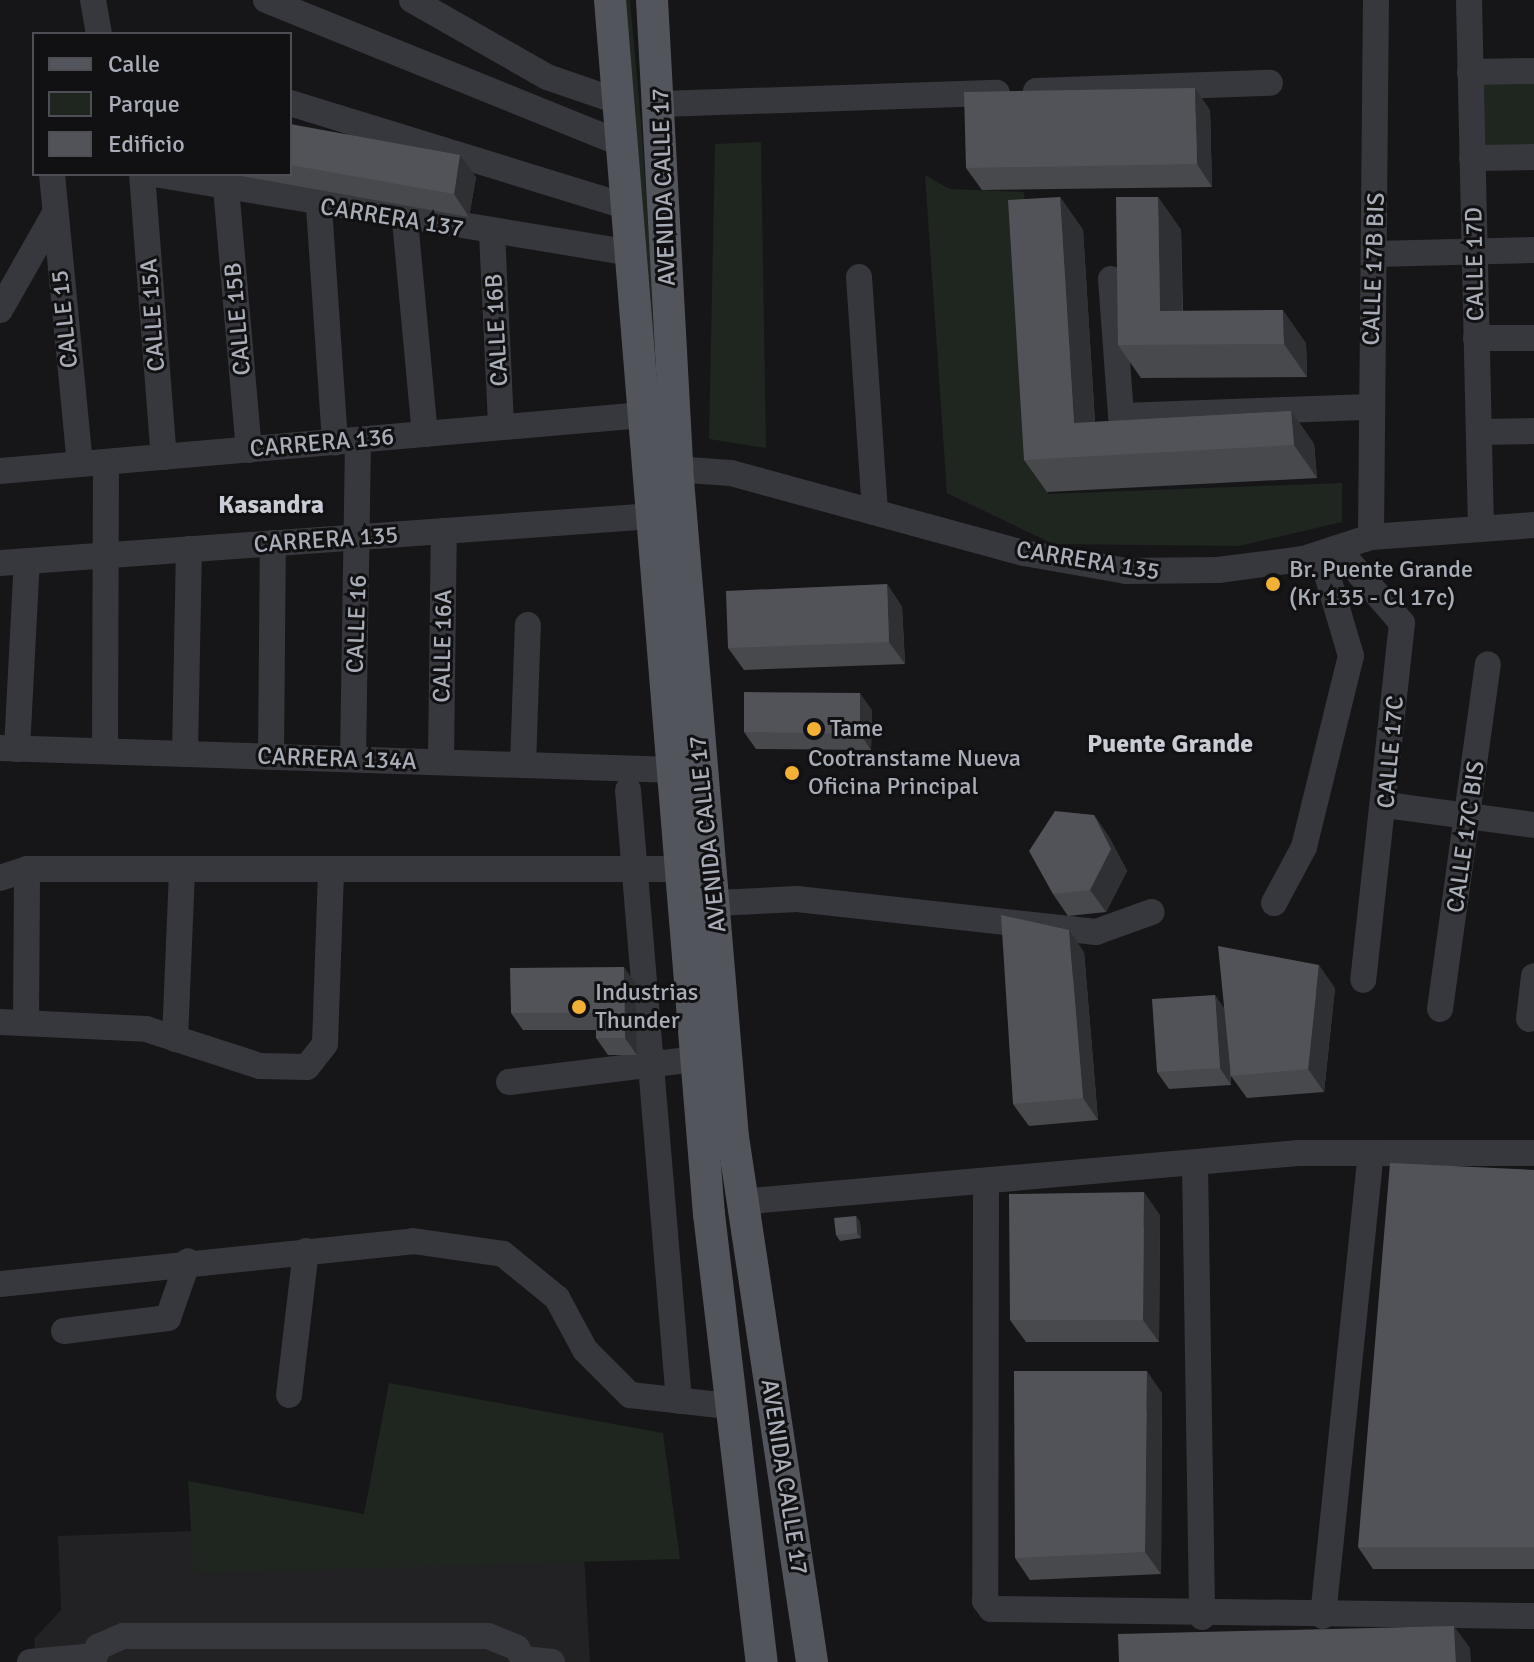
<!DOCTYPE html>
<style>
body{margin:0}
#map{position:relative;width:1534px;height:1662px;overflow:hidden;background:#161618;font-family:Signika,sans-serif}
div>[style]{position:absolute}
.built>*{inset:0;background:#222225}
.green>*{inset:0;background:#1e261f}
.minor>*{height:26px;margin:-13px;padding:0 13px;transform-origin:13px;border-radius:13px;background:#37383d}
.major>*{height:32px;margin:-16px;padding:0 16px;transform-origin:16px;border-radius:16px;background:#53555c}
.wall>*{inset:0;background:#47494d}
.shaded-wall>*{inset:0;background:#2f3033}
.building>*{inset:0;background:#525359}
.dots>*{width:22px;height:22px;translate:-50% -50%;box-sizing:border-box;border:4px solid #111113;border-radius:50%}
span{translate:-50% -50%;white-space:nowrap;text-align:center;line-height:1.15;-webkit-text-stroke:6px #111113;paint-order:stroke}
.street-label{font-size:24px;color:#a8adb8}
.poi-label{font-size:24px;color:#a8adb8}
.left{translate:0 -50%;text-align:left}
.neighbourhood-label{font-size:26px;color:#c9ccd4;font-weight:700}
.legend{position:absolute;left:32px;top:32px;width:260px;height:144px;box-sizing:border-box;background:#111113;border:2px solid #4d4f55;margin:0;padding:10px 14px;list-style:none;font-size:24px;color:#a8adb8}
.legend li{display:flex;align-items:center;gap:16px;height:40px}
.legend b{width:40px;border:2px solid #4d4f55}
</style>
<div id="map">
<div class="built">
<div style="clip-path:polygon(582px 1517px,590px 1662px,36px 1662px,34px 1639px,61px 1610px,58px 1536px)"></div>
</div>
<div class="green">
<div style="clip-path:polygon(614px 0,630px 0,641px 121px,657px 357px,648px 359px)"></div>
<div style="clip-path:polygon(1534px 79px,1534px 151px,1478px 153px,1476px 80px)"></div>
<div style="clip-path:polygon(761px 142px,766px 448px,709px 439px,715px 144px)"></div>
<div style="clip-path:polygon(925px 175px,950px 189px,1024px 192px,1048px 494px,1342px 483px,1342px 522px,1239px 546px,1053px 544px,947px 493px)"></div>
<div style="clip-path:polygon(389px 1383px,663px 1433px,680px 1559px,194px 1573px,188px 1481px,364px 1514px)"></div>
</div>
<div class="minor">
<div style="left:93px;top:0;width:35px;rotate:80deg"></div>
<div style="left:266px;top:0;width:385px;rotate:22deg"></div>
<div style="left:412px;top:0;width:155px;rotate:29.7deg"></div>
<div style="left:547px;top:77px;width:77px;rotate:18.9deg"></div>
<div style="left:1469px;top:0;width:528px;rotate:88.7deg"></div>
<div style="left:1470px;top:72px;width:64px;rotate:-0.9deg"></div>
<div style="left:1036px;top:91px;width:234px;rotate:-2deg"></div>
<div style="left:290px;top:103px;width:354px;rotate:17.1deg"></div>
<div style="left:661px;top:104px;width:336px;rotate:-1.9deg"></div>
<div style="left:1472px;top:158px;width:62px;rotate:-0.9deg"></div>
<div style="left:52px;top:174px;width:291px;rotate:84.5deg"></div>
<div style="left:142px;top:174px;width:284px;rotate:85.6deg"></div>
<div style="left:154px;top:174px;width:483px;rotate:9.4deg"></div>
<div style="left:226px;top:188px;width:263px;rotate:85deg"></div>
<div style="left:319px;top:207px;width:236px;rotate:86.1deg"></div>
<div style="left:405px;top:220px;width:215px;rotate:84.7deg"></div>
<div style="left:492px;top:233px;width:194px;rotate:87.3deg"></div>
<div style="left:1374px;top:254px;width:160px;rotate:-1.4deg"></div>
<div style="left:859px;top:277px;width:233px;rotate:86.1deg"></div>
<div style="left:1111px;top:279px;width:137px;rotate:85.8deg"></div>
<div style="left:1121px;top:416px;width:249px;rotate:-2.1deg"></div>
<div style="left:0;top:310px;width:109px;rotate:-60.4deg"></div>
<div style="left:1476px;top:338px;width:58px"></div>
<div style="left:1479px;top:432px;width:55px;rotate:-1deg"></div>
<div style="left:659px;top:468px;width:72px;rotate:4deg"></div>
<div style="left:731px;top:473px;width:304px;rotate:15.3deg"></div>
<div style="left:1024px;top:553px;width:104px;rotate:10deg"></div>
<div style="left:1126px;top:571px;width:92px;rotate:-0.6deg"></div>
<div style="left:1218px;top:570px;width:86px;rotate:-7.4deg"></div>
<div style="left:1303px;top:559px;width:71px;rotate:-17.9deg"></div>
<div style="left:1371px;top:537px;width:163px;rotate:-4.2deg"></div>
<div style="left:0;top:471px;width:645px;rotate:-4.98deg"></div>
<div style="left:1371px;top:537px;width:537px;rotate:-89.47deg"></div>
<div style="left:1337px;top:548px;width:99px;rotate:49.1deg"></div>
<div style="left:1402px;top:623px;width:359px;rotate:96.2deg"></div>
<div style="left:0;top:563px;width:654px;rotate:-4.12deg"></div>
<div style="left:0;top:748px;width:674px;rotate:1.87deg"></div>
<div style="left:17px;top:749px;width:188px;rotate:-87deg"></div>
<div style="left:105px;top:751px;width:289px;rotate:-89.8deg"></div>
<div style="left:185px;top:754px;width:205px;rotate:-88.9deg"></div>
<div style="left:271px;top:757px;width:214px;rotate:-89.5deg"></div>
<div style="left:353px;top:759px;width:319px;rotate:-89.1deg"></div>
<div style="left:441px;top:762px;width:231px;rotate:-89.3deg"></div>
<div style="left:523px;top:765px;width:140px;rotate:-88deg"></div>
<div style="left:628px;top:790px;width:613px;rotate:85.23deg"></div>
<div style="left:1386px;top:805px;width:149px;rotate:7.7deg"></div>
<div style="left:0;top:878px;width:28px;rotate:-18deg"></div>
<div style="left:27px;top:869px;width:654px"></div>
<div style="left:716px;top:903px;width:81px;rotate:-2.8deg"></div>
<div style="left:797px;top:899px;width:301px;rotate:6.3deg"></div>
<div style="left:1096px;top:932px;width:59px;rotate:-19.7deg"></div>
<div style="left:1274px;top:903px;width:64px;rotate:-61.8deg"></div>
<div style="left:1304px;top:847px;width:197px;rotate:-76.2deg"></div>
<div style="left:1351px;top:656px;width:106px;rotate:-106.4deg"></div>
<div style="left:1440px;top:1009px;width:348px;rotate:-82.1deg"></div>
<div style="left:1529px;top:1019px;width:43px;rotate:-83.4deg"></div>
<div style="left:0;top:1022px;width:146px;rotate:2.7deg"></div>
<div style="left:146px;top:1029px;width:120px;rotate:18deg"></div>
<div style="left:260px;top:1066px;width:47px;rotate:1.2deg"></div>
<div style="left:307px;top:1067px;width:29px;rotate:-52deg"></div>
<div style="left:325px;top:1044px;width:175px;rotate:-88deg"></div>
<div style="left:26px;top:1023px;width:154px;rotate:-89.6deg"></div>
<div style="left:175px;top:1039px;width:170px;rotate:-87.6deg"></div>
<div style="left:509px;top:1082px;width:189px;rotate:-7deg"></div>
<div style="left:1195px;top:1164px;width:453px;rotate:89.1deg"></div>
<div style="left:986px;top:1186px;width:415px;rotate:90.1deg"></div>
<div style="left:985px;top:1601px;width:10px;rotate:53deg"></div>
<div style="left:991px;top:1609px;width:543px;rotate:0.74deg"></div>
<div style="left:740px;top:1202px;width:560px;rotate:-5.02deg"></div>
<div style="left:1298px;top:1153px;width:236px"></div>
<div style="left:0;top:1284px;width:415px;rotate:-5.9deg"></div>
<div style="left:413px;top:1241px;width:91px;rotate:8.2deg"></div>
<div style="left:503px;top:1254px;width:70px;rotate:39.2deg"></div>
<div style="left:557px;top:1298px;width:59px;rotate:61.7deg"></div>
<div style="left:585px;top:1350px;width:64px;rotate:45deg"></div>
<div style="left:630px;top:1395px;width:99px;rotate:6.4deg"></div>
<div style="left:64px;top:1331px;width:105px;rotate:-7.1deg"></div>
<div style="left:168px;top:1318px;width:60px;rotate:-70.7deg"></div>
<div style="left:289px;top:1395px;width:145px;rotate:-83.3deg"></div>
<div style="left:1323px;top:1616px;width:464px;rotate:-84.1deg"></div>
<div style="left:524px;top:1659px;width:28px;rotate:6deg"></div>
<div style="left:30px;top:1662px;width:65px;rotate:-5.3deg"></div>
<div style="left:93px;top:1662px;width:16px;rotate:-72deg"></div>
<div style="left:98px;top:1647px;width:27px;rotate:-24deg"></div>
<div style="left:123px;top:1636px;width:365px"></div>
<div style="left:488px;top:1636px;width:31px;rotate:22deg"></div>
<div style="left:517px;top:1648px;width:16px;rotate:60deg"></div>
</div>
<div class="major">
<div style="left:610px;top:0;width:1218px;rotate:85.34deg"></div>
<div style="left:709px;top:1214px;width:451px;rotate:83.3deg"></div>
<div style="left:652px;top:0;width:469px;rotate:86.9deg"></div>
<div style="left:677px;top:468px;width:671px;rotate:85.22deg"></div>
<div style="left:733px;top:1137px;width:531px;rotate:81.44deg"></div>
</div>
<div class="wall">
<div style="clip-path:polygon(1210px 110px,1212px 187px,982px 190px,966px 168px)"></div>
<div style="clip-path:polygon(290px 124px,476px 177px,469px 217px,230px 174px,290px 174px)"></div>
<div style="clip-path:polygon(1060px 197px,1083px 230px,1095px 422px,1291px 411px,1314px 444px,1317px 478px,1047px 492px,1024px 460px)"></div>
<div style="clip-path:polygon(1158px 197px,1181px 230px,1183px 311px,1306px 343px,1307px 377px,1141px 378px,1118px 345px)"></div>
<div style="clip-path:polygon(887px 584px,902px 607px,905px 664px,744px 670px,728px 648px)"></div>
<div style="clip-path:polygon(872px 710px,871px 750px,756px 749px,744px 732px)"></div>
<div style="clip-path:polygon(1094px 815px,1109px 837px,1127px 871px,1106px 912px,1068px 916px,1053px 894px)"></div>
<div style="clip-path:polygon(1084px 952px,1098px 1120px,1029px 1126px,1013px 1104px)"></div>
<div style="clip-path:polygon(636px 984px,637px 1055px,608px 1055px,596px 1038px,596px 1030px,523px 1030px,511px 1013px)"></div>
<div style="clip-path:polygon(1335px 988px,1324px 1092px,1247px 1098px,1231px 1076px,1231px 1071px,1231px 1085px,1169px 1089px,1157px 1072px,1215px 995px,1224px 1009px)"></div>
<div style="clip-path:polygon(1534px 1170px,1534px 1569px,1373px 1569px,1358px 1547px)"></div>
<div style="clip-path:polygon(1160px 1215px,1159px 1342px,1026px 1342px,1010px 1320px)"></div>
<div style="clip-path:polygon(856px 1216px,860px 1222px,861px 1238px,840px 1241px,836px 1235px)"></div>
<div style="clip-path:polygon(1162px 1393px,1161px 1574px,1030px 1580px,1015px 1558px)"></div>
</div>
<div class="shaded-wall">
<div style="clip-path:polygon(1195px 88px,1210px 110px,1212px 187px,1197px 164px)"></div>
<div style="clip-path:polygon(460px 155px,476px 177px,469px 217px,454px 194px)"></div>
<div style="clip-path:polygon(1060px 197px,1083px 230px,1097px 456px,1074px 423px)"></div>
<div style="clip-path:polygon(1158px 197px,1181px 230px,1183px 344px,1160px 311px)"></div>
<div style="clip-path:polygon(1283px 310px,1306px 343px,1307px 377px,1284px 344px)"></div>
<div style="clip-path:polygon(1291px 411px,1314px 444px,1317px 478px,1294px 445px)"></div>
<div style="clip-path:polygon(887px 584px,902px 607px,905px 664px,889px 642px)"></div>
<div style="clip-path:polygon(860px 693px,872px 710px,871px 750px,860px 734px)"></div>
<div style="clip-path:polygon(1094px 815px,1109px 837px,1127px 871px,1106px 912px,1090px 890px)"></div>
<div style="clip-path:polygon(1069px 930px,1084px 952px,1098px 1120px,1083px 1098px)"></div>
<div style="clip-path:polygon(1319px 965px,1335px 988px,1324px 1092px,1308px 1069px)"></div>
<div style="clip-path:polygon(624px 967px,636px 984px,637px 1055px,625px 1038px)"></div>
<div style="clip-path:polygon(1215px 995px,1227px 1012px,1231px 1085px,1220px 1068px)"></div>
<div style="clip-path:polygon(1144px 1192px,1160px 1215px,1159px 1342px,1143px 1320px)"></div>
<div style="clip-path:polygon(856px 1216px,860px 1222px,861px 1238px,857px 1233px)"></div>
<div style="clip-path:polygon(1147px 1371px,1162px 1393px,1161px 1574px,1145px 1552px)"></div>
<div style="clip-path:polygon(1454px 1626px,1470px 1648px,1471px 1662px,1456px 1662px)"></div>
</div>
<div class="building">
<div style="clip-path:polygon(1195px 88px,1197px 164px,966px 168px,964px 92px)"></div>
<div style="clip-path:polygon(290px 124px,460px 155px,454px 194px,290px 165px)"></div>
<div style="clip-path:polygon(1060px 197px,1074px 423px,1291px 411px,1294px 445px,1024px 460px,1008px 200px)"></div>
<div style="clip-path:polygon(1116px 197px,1158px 197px,1160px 311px,1283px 310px,1284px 344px,1118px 345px)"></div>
<div style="clip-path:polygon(887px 584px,889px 642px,728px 648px,726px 591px)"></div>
<div style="clip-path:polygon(744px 692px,860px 693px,860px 734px,744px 732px)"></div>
<div style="clip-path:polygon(1055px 811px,1094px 815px,1111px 849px,1090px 890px,1053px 894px,1029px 851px)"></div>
<div style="clip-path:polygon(1001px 915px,1069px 930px,1083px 1098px,1013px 1104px)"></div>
<div style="clip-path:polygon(1218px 946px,1319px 965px,1308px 1069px,1231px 1076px)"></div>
<div style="clip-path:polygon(624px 967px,625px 1038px,596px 1038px,596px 1013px,511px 1013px,510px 968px)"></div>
<div style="clip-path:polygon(1215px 995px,1220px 1068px,1157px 1072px,1152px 999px)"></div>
<div style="clip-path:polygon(1390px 1163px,1534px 1170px,1534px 1547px,1358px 1547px)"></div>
<div style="clip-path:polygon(1144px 1192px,1143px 1320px,1010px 1320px,1009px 1194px)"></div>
<div style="clip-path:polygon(856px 1216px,857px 1233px,836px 1235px,834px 1218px)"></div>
<div style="clip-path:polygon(1014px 1371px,1147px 1371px,1145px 1552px,1015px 1558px)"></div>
<div style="clip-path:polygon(1454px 1626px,1456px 1662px,1119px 1662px,1118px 1634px)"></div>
</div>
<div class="dots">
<div style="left:1273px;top:584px;background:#f2b134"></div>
<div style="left:814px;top:729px;background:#f2b134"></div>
<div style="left:792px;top:773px;background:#f2b134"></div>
<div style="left:579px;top:1007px;background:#f2b134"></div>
</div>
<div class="street-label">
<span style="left:664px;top:187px;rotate:-92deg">AVENIDA CALLE 17</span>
<span style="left:392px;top:218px;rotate:9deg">CARRERA 137</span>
<span style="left:1475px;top:264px;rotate:-91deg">CALLE 17D</span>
<span style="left:1374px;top:269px;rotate:-88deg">CALLE 17B BIS</span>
<span style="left:153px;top:315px;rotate:-94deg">CALLE 15A</span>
<span style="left:65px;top:319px;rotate:-96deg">CALLE 15</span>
<span style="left:238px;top:319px;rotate:-95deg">CALLE 15B</span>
<span style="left:497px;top:330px;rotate:-93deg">CALLE 16B</span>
<span style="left:322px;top:443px;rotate:-5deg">CARRERA 136</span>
<span style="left:326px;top:540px;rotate:-4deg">CARRERA 135</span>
<span style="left:1088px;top:561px;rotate:9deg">CARRERA 135</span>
<span style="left:357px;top:624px;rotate:-88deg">CALLE 16</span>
<span style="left:443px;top:646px;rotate:-89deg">CALLE 16A</span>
<span style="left:1391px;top:752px;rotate:-85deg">CALLE 17C</span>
<span style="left:337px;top:759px;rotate:2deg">CARRERA 134A</span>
<span style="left:708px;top:834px;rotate:-96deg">AVENIDA CALLE 17</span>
<span style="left:1466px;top:837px;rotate:-82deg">CALLE 17C BIS</span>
<span style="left:784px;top:1477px;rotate:81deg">AVENIDA CALLE 17</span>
</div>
<div class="poi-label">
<span class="left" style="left:1289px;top:584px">Br. Puente Grande<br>(Kr 135 - Cl 17c)</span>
<span class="left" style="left:830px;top:729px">Tame</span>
<span class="left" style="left:808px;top:773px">Cootranstame Nueva<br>Oficina Principal</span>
<span class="left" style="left:595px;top:1007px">Industrias<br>Thunder</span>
</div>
<div class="neighbourhood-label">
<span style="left:271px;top:506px">Kasandra</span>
<span style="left:1170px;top:745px">Puente Grande</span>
</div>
<ul class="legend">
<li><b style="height:10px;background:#53555c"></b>Calle</li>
<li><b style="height:22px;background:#1e261f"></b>Parque</li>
<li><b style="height:22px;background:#525359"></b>Edificio</li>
</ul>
</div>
